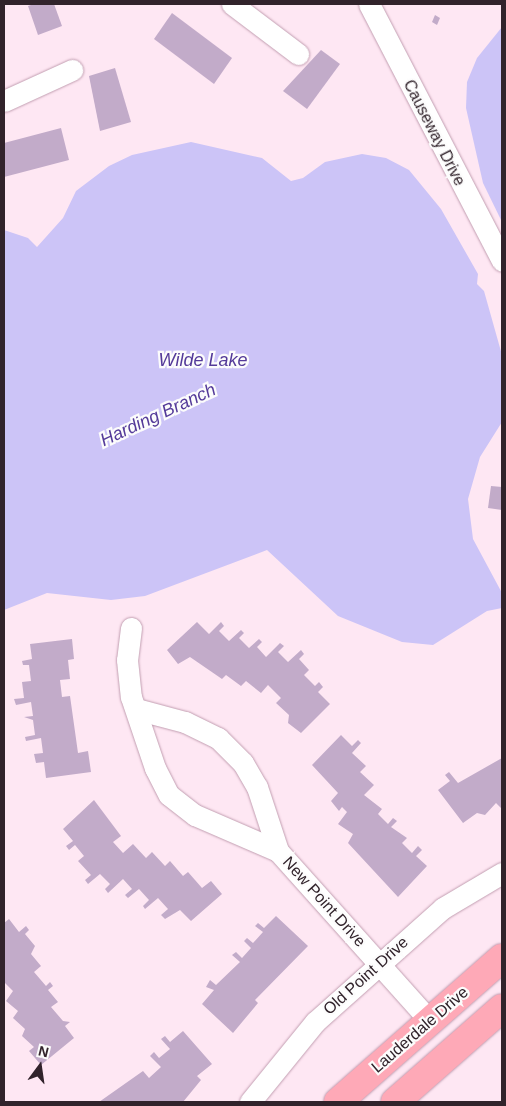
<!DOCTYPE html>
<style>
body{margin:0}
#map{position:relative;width:506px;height:1106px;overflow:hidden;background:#fee7f3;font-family:Arial,sans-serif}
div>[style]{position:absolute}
.water>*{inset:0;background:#ccc4f7}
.building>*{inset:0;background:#c2abc9}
.roads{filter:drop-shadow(0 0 1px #c29eb1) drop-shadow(0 0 1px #c29eb1)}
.minor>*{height:21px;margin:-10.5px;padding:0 10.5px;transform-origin:10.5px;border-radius:10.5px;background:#fff}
.major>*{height:28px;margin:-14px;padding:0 14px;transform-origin:14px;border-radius:14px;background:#fea9b7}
span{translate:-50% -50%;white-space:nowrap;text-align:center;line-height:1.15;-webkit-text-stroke:4.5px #fcfcfc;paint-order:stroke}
.street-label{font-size:16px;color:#31232b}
.water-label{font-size:18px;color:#543a99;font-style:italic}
.frame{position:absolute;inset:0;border:5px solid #31232b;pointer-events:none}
.north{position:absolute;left:15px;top:1041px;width:50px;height:50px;-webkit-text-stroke:4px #fcfcfc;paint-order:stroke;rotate:14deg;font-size:14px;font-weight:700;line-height:20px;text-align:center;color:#31232b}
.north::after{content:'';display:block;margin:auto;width:18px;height:22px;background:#31232b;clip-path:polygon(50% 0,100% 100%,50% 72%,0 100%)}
</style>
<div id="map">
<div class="water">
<div style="clip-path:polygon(502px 27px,502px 222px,483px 183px,466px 108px,467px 82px,477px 58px)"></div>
<div style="clip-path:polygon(191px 142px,262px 158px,291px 181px,303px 178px,325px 162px,362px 154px,386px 158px,409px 170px,441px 209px,478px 274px,477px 284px,484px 291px,502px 355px,502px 422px,480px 457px,468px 499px,473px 539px,502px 593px,502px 608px,487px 611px,433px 645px,402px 642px,338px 616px,267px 550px,145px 596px,111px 600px,47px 593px,4px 610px,4px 230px,28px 238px,37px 247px,63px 218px,76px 191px,109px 166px,132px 155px)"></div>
</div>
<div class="building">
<div style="clip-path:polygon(34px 4px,54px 4px,62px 26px,38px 35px,28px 6px)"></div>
<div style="clip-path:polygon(172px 13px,232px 58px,214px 84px,154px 39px)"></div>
<div style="clip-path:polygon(435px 15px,440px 18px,437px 25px,432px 22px)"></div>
<div style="clip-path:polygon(321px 50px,340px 64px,307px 109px,283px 91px)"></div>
<div style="clip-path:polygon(115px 68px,131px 122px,100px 131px,89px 76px)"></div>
<div style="clip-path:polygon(61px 128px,69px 160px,4px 177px,4px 143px)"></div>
<div style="clip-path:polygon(491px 486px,502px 487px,502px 510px,488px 508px)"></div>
<div style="clip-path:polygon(197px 622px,209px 634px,221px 622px,224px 626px,219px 631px,229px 641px,241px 630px,244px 633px,239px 638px,249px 648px,259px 639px,262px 642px,257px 647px,266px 657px,280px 643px,284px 646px,278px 652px,288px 662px,301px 650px,304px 654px,299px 659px,309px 670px,304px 675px,315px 686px,319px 682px,323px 687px,318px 692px,330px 704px,301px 733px,288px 723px,289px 715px,276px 703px,281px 698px,268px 685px,261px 693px,246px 681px,241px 686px,226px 675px,222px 679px,190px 657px,178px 664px,167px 650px)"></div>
<div style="clip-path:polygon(72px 639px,74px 659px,68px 660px,70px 679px,60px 680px,62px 697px,70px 696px,78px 753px,88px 751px,91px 772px,46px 778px,44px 762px,36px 763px,34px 754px,43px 753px,41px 738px,26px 741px,25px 737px,35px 735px,33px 720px,24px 717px,33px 716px,31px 702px,16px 705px,14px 699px,24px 698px,22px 682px,31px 681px,29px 665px,23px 665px,22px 661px,32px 659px,30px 644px)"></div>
<div style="clip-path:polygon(341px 735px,352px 746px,358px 740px,361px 743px,352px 753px,366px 766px,360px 772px,374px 785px,364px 795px,382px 809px,378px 814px,388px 824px,393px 818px,397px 821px,391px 827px,407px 838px,402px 843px,412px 853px,418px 846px,422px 850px,416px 856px,427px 866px,398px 897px,348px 843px,353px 834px,338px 824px,347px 812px,342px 807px,339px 811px,331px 801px,338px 793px,312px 765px)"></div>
<div style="clip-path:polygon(502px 758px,502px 809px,496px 803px,485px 815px,477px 813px,463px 823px,438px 790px,450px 781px,445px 775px,449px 772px,458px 783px)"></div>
<div style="clip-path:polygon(94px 800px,121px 836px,113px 842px,123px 853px,133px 844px,146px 858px,152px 852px,165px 866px,170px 861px,183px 876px,188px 872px,202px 888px,211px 881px,222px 894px,191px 921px,180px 910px,165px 919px,161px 915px,168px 909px,158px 898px,145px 909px,143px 906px,149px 900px,139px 889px,128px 898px,125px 895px,132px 889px,123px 879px,108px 893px,105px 889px,110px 884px,100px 874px,88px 884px,85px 880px,91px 875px,78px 861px,84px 856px,75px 845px,69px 850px,66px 846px,73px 841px,63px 829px)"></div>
<div style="clip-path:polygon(276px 916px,308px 946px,255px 1000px,258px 1003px,233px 1033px,202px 1004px,214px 990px,206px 987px,210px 980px,216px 985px,240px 962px,232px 955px,236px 952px,242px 958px,251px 948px,244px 941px,247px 938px,253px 943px,263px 932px,255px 926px,258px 923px,264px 928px)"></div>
<div style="clip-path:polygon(9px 919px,19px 932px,26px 926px,29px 930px,25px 934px,35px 946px,31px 954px,41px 966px,34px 972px,46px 986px,50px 982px,53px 986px,48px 990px,58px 1002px,51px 1007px,63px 1021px,70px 1022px,65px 1026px,74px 1038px,41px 1065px,29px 1051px,34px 1047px,22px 1036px,25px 1029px,13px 1018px,18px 1011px,6px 1001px,13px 991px,4px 982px,4px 923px)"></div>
<div style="clip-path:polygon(183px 1031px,212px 1064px,197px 1076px,201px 1080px,183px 1102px,99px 1102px,143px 1071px,149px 1078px,161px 1067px,150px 1056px,154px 1052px,159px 1058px,170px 1049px,161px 1039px,165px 1036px,170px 1042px)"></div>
</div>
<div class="roads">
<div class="minor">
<div style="left:232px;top:4px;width:83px;rotate:37.1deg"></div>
<div style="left:369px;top:4px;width:289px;rotate:62.6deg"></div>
<div style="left:4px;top:101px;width:75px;rotate:-24.5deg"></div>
<div style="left:131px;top:628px;width:32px;rotate:97deg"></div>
<div style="left:127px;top:660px;width:37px;rotate:84deg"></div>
<div style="left:131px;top:697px;width:75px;rotate:71.3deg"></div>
<div style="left:155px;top:768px;width:30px;rotate:63deg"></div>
<div style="left:169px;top:795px;width:33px;rotate:38deg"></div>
<div style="left:195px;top:815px;width:90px;rotate:23.4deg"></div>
<div style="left:278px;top:851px;width:228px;rotate:48.2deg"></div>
<div style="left:136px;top:709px;width:51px;rotate:14.9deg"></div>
<div style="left:185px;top:722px;width:37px;rotate:26deg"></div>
<div style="left:218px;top:738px;width:35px;rotate:45deg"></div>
<div style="left:243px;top:763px;width:28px;rotate:60deg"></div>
<div style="left:257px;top:787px;width:67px;rotate:71.8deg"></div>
<div style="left:250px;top:1102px;width:103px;rotate:-50.9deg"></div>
<div style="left:315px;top:1022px;width:171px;rotate:-41.7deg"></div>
<div style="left:443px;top:908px;width:69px;rotate:-30.7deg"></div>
</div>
<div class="major">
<div style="left:338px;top:1102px;width:218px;rotate:-41.3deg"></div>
<div style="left:395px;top:1102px;width:142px;rotate:-41.3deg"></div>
</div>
</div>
<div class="street-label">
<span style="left:434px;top:133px;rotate:63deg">Causeway Drive</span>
<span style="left:324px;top:902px;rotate:48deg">New Point Drive</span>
<span style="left:366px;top:976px;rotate:-42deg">Old Point Drive</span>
<span style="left:420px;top:1030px;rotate:-41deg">Lauderdale Drive</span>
</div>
<div class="water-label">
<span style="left:203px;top:360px">Wilde Lake</span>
<span style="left:158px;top:415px;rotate:-25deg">Harding Branch</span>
</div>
<div class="frame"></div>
<div class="north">N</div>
</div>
